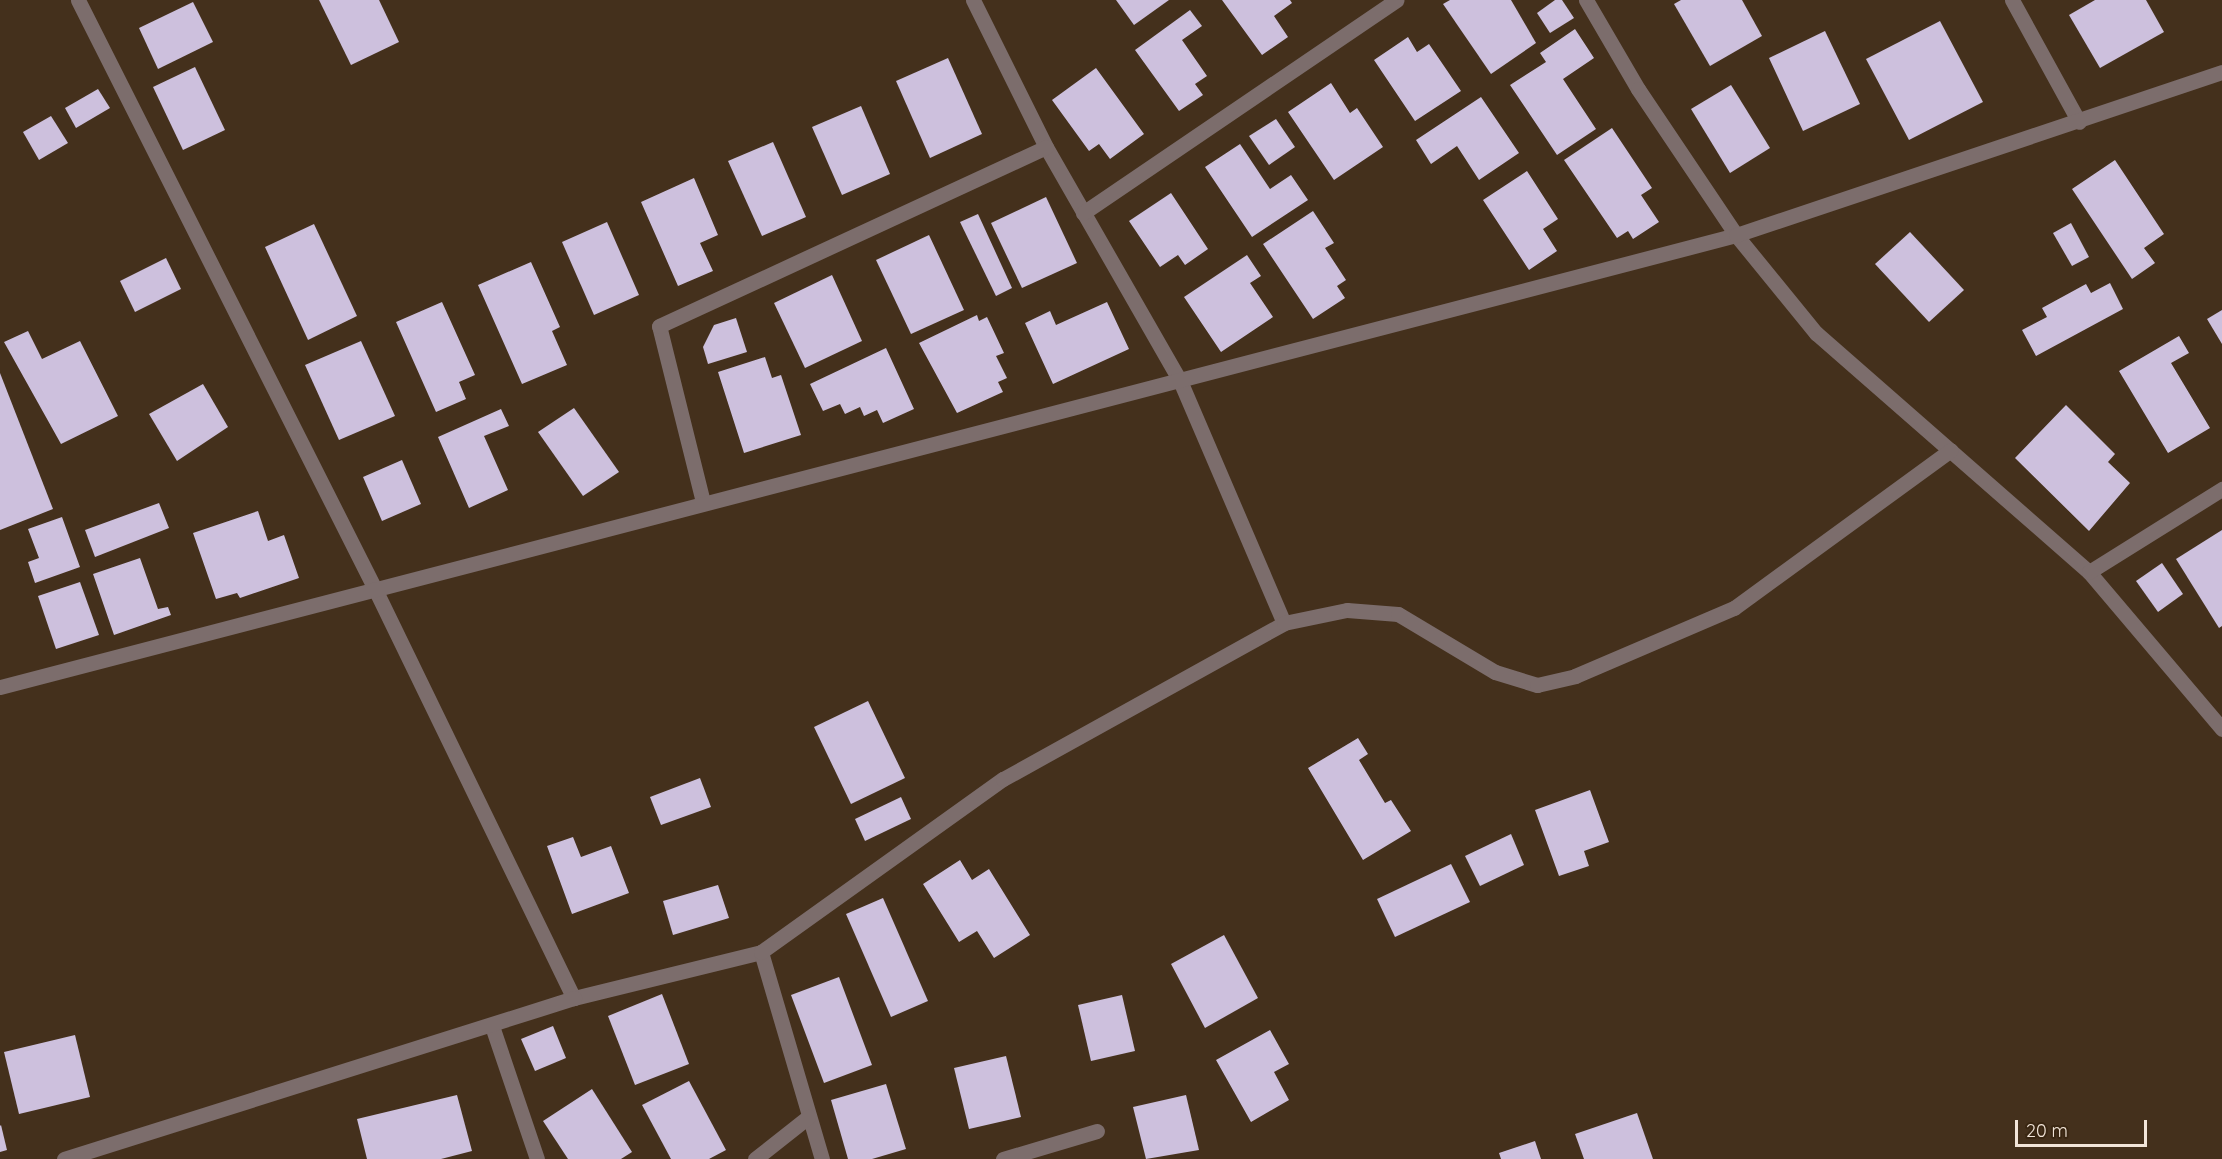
<!DOCTYPE html>
<style>
body{margin:0}
#map{position:relative;width:2222px;height:1159px;overflow:hidden;background:#44301c;font-family:Quicksand,sans-serif}
div>[style]{position:absolute}
.building>*{inset:0;background:#cdc0dd}
.minor>*{height:15px;margin:-7.5px;padding:0 7.5px;transform-origin:7.5px;border-radius:7.5px;background:#7c6d6c}
span{translate:-50% -50%;white-space:nowrap;text-align:center;line-height:1.15;-webkit-text-stroke:6px #392612;paint-order:stroke}
.scale{position:absolute;left:2015px;top:1120px;width:132px;height:27px;box-sizing:border-box;border:3px solid #f2e5d9;border-top:0;padding-left:8px;font-size:18px;line-height:21px;white-space:nowrap;color:#f2e5d9;-webkit-text-stroke:4px #392612;paint-order:stroke}
</style>
<div id="map">
<div class="building">
<div style="clip-path:polygon(319px 0,379px 0,399px 42px,351px 65px)"></div>
<div style="clip-path:polygon(1116px 0,1169px 0,1134px 25px)"></div>
<div style="clip-path:polygon(1222px 0,1290px 0,1292px 3px,1274px 16px,1288px 37px,1262px 55px)"></div>
<div style="clip-path:polygon(1450px 0,1511px 0,1536px 43px,1491px 74px,1443px 4px)"></div>
<div style="clip-path:polygon(1555px 0,1562px 0,1574px 18px,1550px 33px,1537px 13px)"></div>
<div style="clip-path:polygon(1681px 0,1742px 0,1762px 36px,1710px 66px,1674px 4px)"></div>
<div style="clip-path:polygon(2095px 0,2146px 0,2164px 32px,2100px 68px,2069px 15px)"></div>
<div style="clip-path:polygon(193px 2px,213px 42px,158px 69px,139px 28px)"></div>
<div style="clip-path:polygon(1190px 10px,1202px 26px,1182px 40px,1207px 76px,1195px 84px,1203px 95px,1179px 111px,1135px 50px)"></div>
<div style="clip-path:polygon(1940px 21px,1983px 102px,1909px 140px,1866px 59px)"></div>
<div style="clip-path:polygon(1575px 29px,1594px 58px,1563px 79px,1596px 129px,1557px 155px,1510px 85px,1546px 62px,1540px 53px)"></div>
<div style="clip-path:polygon(1825px 31px,1860px 104px,1803px 131px,1769px 58px)"></div>
<div style="clip-path:polygon(1408px 37px,1417px 52px,1429px 44px,1461px 91px,1415px 121px,1374px 60px)"></div>
<div style="clip-path:polygon(948px 58px,982px 134px,930px 158px,896px 81px)"></div>
<div style="clip-path:polygon(195px 67px,225px 130px,183px 150px,153px 87px)"></div>
<div style="clip-path:polygon(1096px 68px,1144px 134px,1110px 159px,1099px 144px,1089px 151px,1052px 100px)"></div>
<div style="clip-path:polygon(1331px 83px,1350px 113px,1357px 108px,1383px 147px,1334px 180px,1288px 112px)"></div>
<div style="clip-path:polygon(1731px 85px,1770px 148px,1730px 173px,1691px 109px)"></div>
<div style="clip-path:polygon(98px 89px,110px 108px,76px 128px,65px 108px)"></div>
<div style="clip-path:polygon(1481px 97px,1519px 153px,1479px 180px,1457px 146px,1431px 164px,1416px 140px)"></div>
<div style="clip-path:polygon(861px 106px,890px 174px,842px 195px,812px 127px)"></div>
<div style="clip-path:polygon(51px 116px,68px 143px,39px 160px,23px 132px)"></div>
<div style="clip-path:polygon(1276px 119px,1295px 147px,1269px 165px,1249px 136px)"></div>
<div style="clip-path:polygon(1612px 128px,1652px 188px,1641px 195px,1659px 222px,1633px 239px,1628px 231px,1617px 238px,1564px 160px)"></div>
<div style="clip-path:polygon(773px 142px,806px 217px,762px 236px,728px 161px)"></div>
<div style="clip-path:polygon(1240px 144px,1270px 189px,1291px 175px,1308px 200px,1252px 237px,1205px 167px)"></div>
<div style="clip-path:polygon(2115px 160px,2164px 234px,2144px 248px,2155px 263px,2132px 279px,2072px 189px)"></div>
<div style="clip-path:polygon(1527px 171px,1558px 219px,1543px 229px,1557px 251px,1529px 270px,1483px 200px)"></div>
<div style="clip-path:polygon(694px 178px,718px 235px,700px 243px,713px 271px,678px 286px,641px 202px)"></div>
<div style="clip-path:polygon(1171px 193px,1208px 249px,1185px 265px,1178px 255px,1160px 267px,1129px 221px)"></div>
<div style="clip-path:polygon(1046px 197px,1077px 263px,1022px 288px,991px 223px)"></div>
<div style="clip-path:polygon(1313px 211px,1334px 243px,1325px 248px,1346px 280px,1337px 286px,1345px 298px,1313px 319px,1263px 244px)"></div>
<div style="clip-path:polygon(978px 214px,1012px 288px,996px 296px,960px 222px)"></div>
<div style="clip-path:polygon(607px 222px,639px 295px,594px 315px,562px 242px)"></div>
<div style="clip-path:polygon(2071px 223px,2089px 257px,2072px 266px,2053px 233px)"></div>
<div style="clip-path:polygon(314px 224px,357px 316px,308px 340px,265px 247px)"></div>
<div style="clip-path:polygon(1910px 232px,1964px 290px,1929px 322px,1875px 264px)"></div>
<div style="clip-path:polygon(929px 235px,964px 310px,911px 334px,876px 260px)"></div>
<div style="clip-path:polygon(1247px 255px,1261px 276px,1250px 283px,1273px 317px,1221px 352px,1184px 297px)"></div>
<div style="clip-path:polygon(166px 258px,181px 289px,135px 312px,120px 281px)"></div>
<div style="clip-path:polygon(531px 262px,560px 327px,552px 331px,567px 365px,522px 384px,478px 285px)"></div>
<div style="clip-path:polygon(832px 275px,862px 341px,805px 368px,774px 303px)"></div>
<div style="clip-path:polygon(2110px 283px,2123px 309px,2036px 356px,2022px 330px,2047px 317px,2042px 308px,2086px 284px,2091px 293px)"></div>
<div style="clip-path:polygon(442px 302px,475px 375px,459px 382px,466px 399px,436px 412px,396px 322px)"></div>
<div style="clip-path:polygon(1107px 302px,1129px 349px,1053px 384px,1025px 323px,1050px 311px,1056px 325px)"></div>
<div style="clip-path:polygon(2222px 310px,2222px 344px,2207px 319px)"></div>
<div style="clip-path:polygon(977px 315px,979px 321px,987px 317px,1004px 353px,996px 356px,1007px 378px,998px 382px,1003px 392px,957px 413px,919px 343px)"></div>
<div style="clip-path:polygon(736px 318px,747px 352px,708px 364px,703px 347px,714px 325px)"></div>
<div style="clip-path:polygon(28px 331px,42px 359px,80px 341px,118px 416px,61px 444px,4px 342px)"></div>
<div style="clip-path:polygon(2179px 336px,2189px 353px,2171px 363px,2210px 428px,2168px 453px,2119px 371px)"></div>
<div style="clip-path:polygon(361px 341px,395px 416px,339px 440px,305px 365px)"></div>
<div style="clip-path:polygon(886px 348px,914px 409px,883px 423px,877px 410px,864px 416px,860px 407px,845px 414px,840px 404px,823px 411px,810px 384px)"></div>
<div style="clip-path:polygon(765px 357px,772px 378px,781px 375px,801px 435px,744px 453px,718px 372px)"></div>
<div style="clip-path:polygon(0 373px,53px 509px,0 530px)"></div>
<div style="clip-path:polygon(203px 384px,228px 427px,177px 461px,149px 414px)"></div>
<div style="clip-path:polygon(2066px 405px,2115px 454px,2108px 462px,2130px 483px,2089px 531px,2015px 458px)"></div>
<div style="clip-path:polygon(574px 408px,619px 472px,583px 496px,538px 432px)"></div>
<div style="clip-path:polygon(501px 409px,509px 426px,484px 436px,508px 490px,469px 508px,438px 437px)"></div>
<div style="clip-path:polygon(402px 460px,421px 504px,382px 521px,363px 477px)"></div>
<div style="clip-path:polygon(159px 503px,169px 528px,95px 557px,85px 530px)"></div>
<div style="clip-path:polygon(258px 511px,268px 541px,284px 535px,299px 578px,240px 598px,237px 593px,216px 599px,193px 533px)"></div>
<div style="clip-path:polygon(62px 517px,80px 567px,35px 583px,28px 562px,39px 558px,28px 529px)"></div>
<div style="clip-path:polygon(2222px 530px,2222px 626px,2219px 628px,2176px 559px)"></div>
<div style="clip-path:polygon(140px 558px,158px 609px,168px 607px,171px 615px,114px 635px,93px 574px)"></div>
<div style="clip-path:polygon(2162px 563px,2183px 594px,2158px 612px,2136px 581px)"></div>
<div style="clip-path:polygon(80px 582px,99px 635px,56px 649px,38px 596px)"></div>
<div style="clip-path:polygon(868px 701px,905px 778px,851px 804px,814px 727px)"></div>
<div style="clip-path:polygon(1358px 738px,1368px 754px,1359px 760px,1385px 803px,1391px 800px,1411px 831px,1363px 860px,1308px 768px)"></div>
<div style="clip-path:polygon(700px 778px,711px 807px,661px 825px,650px 797px)"></div>
<div style="clip-path:polygon(1590px 790px,1609px 842px,1584px 851px,1589px 866px,1559px 876px,1535px 810px)"></div>
<div style="clip-path:polygon(901px 797px,911px 819px,865px 841px,855px 819px)"></div>
<div style="clip-path:polygon(1511px 834px,1524px 865px,1480px 886px,1465px 856px)"></div>
<div style="clip-path:polygon(573px 837px,581px 857px,611px 846px,629px 893px,572px 914px,547px 846px)"></div>
<div style="clip-path:polygon(960px 860px,972px 880px,989px 869px,1030px 935px,994px 958px,977px 931px,959px 942px,923px 884px)"></div>
<div style="clip-path:polygon(1451px 864px,1470px 902px,1395px 937px,1377px 899px)"></div>
<div style="clip-path:polygon(718px 885px,729px 918px,673px 935px,663px 901px)"></div>
<div style="clip-path:polygon(883px 898px,928px 1001px,891px 1017px,846px 914px)"></div>
<div style="clip-path:polygon(1224px 935px,1258px 998px,1205px 1028px,1171px 964px)"></div>
<div style="clip-path:polygon(839px 977px,872px 1065px,824px 1083px,791px 995px)"></div>
<div style="clip-path:polygon(662px 994px,689px 1064px,635px 1085px,608px 1016px)"></div>
<div style="clip-path:polygon(1122px 995px,1135px 1051px,1091px 1061px,1078px 1005px)"></div>
<div style="clip-path:polygon(553px 1026px,566px 1058px,535px 1071px,521px 1039px)"></div>
<div style="clip-path:polygon(1270px 1030px,1289px 1064px,1274px 1072px,1289px 1100px,1251px 1122px,1216px 1060px)"></div>
<div style="clip-path:polygon(75px 1035px,90px 1097px,19px 1114px,4px 1052px)"></div>
<div style="clip-path:polygon(1006px 1056px,1021px 1117px,969px 1129px,954px 1068px)"></div>
<div style="clip-path:polygon(689px 1081px,726px 1150px,709px 1159px,671px 1159px,642px 1105px)"></div>
<div style="clip-path:polygon(886px 1084px,906px 1149px,872px 1159px,848px 1159px,831px 1100px)"></div>
<div style="clip-path:polygon(592px 1089px,632px 1152px,621px 1159px,568px 1159px,543px 1121px)"></div>
<div style="clip-path:polygon(457px 1095px,472px 1151px,441px 1159px,367px 1159px,357px 1119px)"></div>
<div style="clip-path:polygon(1186px 1095px,1199px 1150px,1146px 1159px,1133px 1107px)"></div>
<div style="clip-path:polygon(1637px 1113px,1653px 1159px,1584px 1159px,1575px 1134px)"></div>
<div style="clip-path:polygon(1px 1125px,7px 1150px,0 1152px,0 1126px)"></div>
<div style="clip-path:polygon(1535px 1141px,1541px 1159px,1501px 1159px,1499px 1153px)"></div>
</div>
<div class="minor">
<div style="left:78px;top:0;width:660px;rotate:63.24deg"></div>
<div style="left:375px;top:589px;width:455px;rotate:64.1deg"></div>
<div style="left:574px;top:998px;width:193px;rotate:-13.8deg"></div>
<div style="left:761px;top:952px;width:216px;rotate:73.6deg"></div>
<div style="left:973px;top:0;width:164px;rotate:63.6deg"></div>
<div style="left:1046px;top:147px;width:272px;rotate:60.2deg"></div>
<div style="left:1181px;top:383px;width:261px;rotate:66.8deg"></div>
<div style="left:1586px;top:0;width:103px;rotate:59.7deg"></div>
<div style="left:1638px;top:89px;width:176px;rotate:56.1deg"></div>
<div style="left:1736px;top:235px;width:127px;rotate:50.8deg"></div>
<div style="left:1816px;top:333px;width:363px;rotate:41.2deg"></div>
<div style="left:2089px;top:572px;width:206px;rotate:49.7deg"></div>
<div style="left:2012px;top:0;width:139px;rotate:61.2deg"></div>
<div style="left:1083px;top:213px;width:379px;rotate:-34.2deg"></div>
<div style="left:703px;top:502px;width:181px;rotate:-104deg"></div>
<div style="left:659px;top:326px;width:426px;rotate:-24.8deg"></div>
<div style="left:2089px;top:572px;width:157px;rotate:-32deg"></div>
<div style="left:0;top:687px;width:1794px;rotate:-14.59deg"></div>
<div style="left:1736px;top:235px;width:513px;rotate:-18.54deg"></div>
<div style="left:761px;top:952px;width:297px;rotate:-35.6deg"></div>
<div style="left:1003px;top:779px;width:321px;rotate:-29deg"></div>
<div style="left:1284px;top:623px;width:64px;rotate:-11.7deg"></div>
<div style="left:1347px;top:610px;width:51px;rotate:4.5deg"></div>
<div style="left:1398px;top:614px;width:113px;rotate:30.9deg"></div>
<div style="left:1495px;top:672px;width:44px;rotate:17.2deg"></div>
<div style="left:1537px;top:685px;width:39px;rotate:-13deg"></div>
<div style="left:1575px;top:676px;width:173px;rotate:-23.2deg"></div>
<div style="left:1734px;top:608px;width:268px;rotate:-36.1deg"></div>
<div style="left:492px;top:1026px;width:140px;rotate:71.3deg"></div>
<div style="left:64px;top:1159px;width:535px;rotate:-17.52deg"></div>
<div style="left:755px;top:1159px;width:68px;rotate:-38.4deg"></div>
<div style="left:1003px;top:1159px;width:98px;rotate:-16.6deg"></div>
</div>
<div class="scale">20 m</div>
</div>
